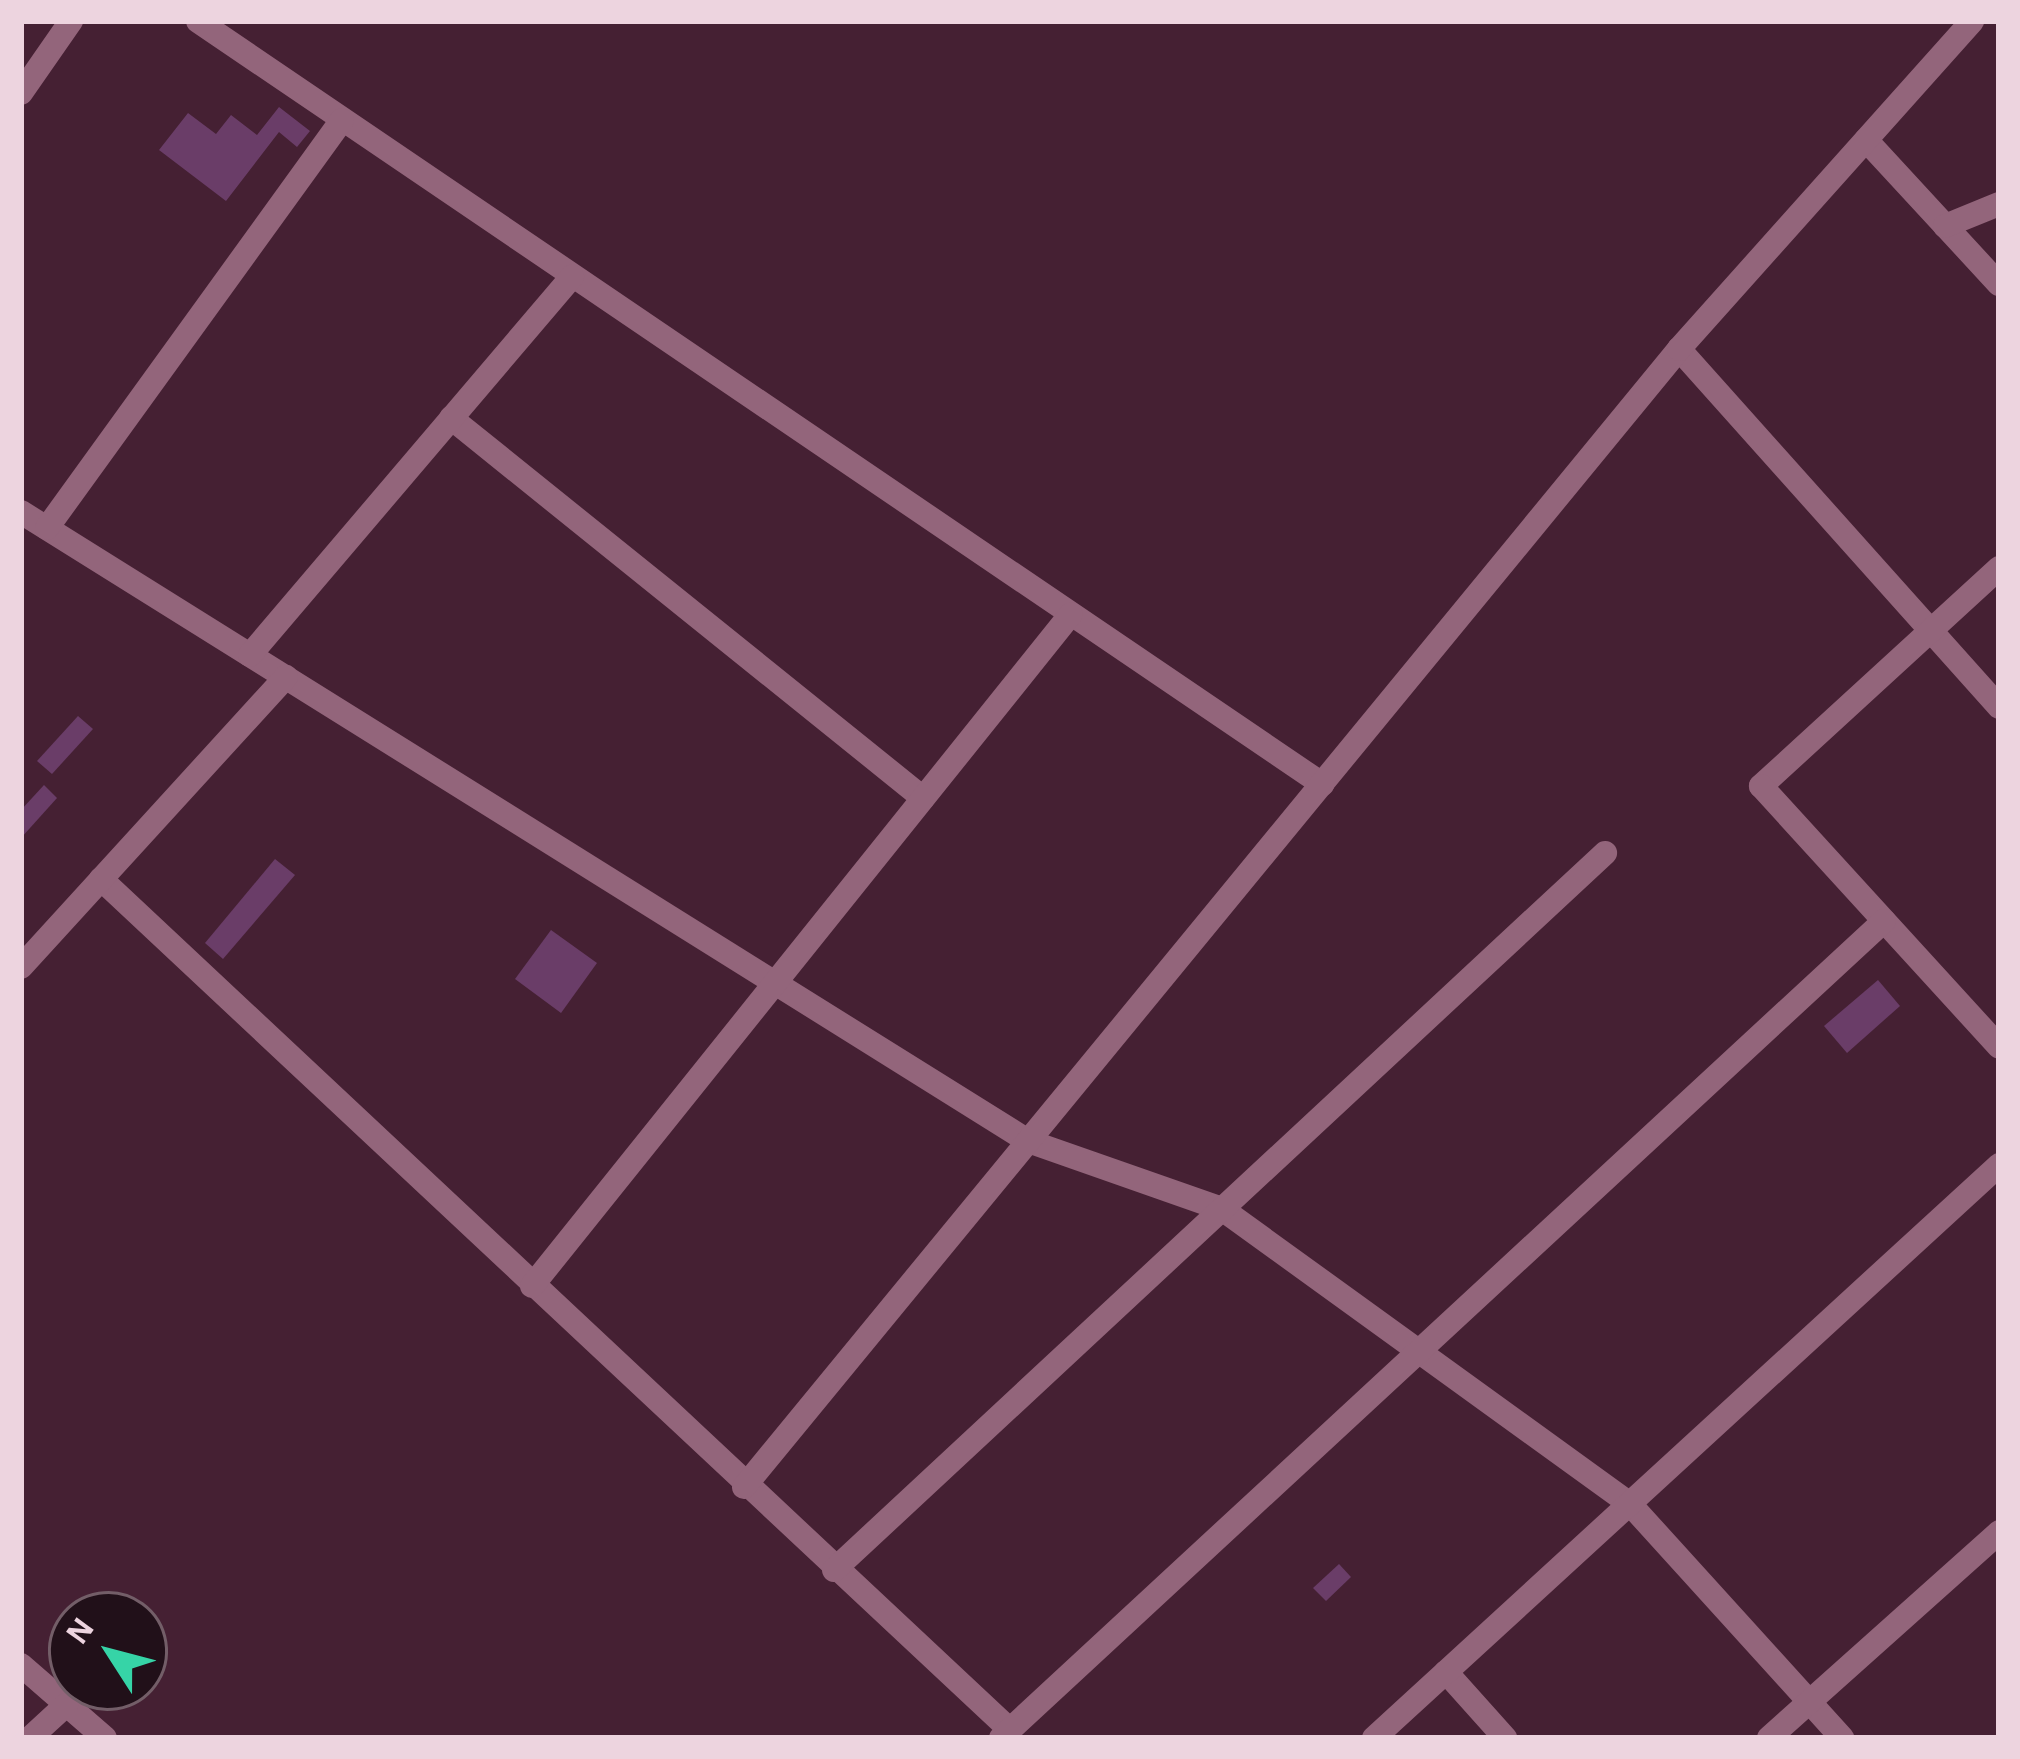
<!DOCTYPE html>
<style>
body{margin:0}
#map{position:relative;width:2020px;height:1759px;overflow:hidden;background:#452033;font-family:"Alegreya Sans",sans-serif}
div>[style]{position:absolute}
.building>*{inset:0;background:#6a3d68}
.street>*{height:24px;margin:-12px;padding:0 12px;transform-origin:12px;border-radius:12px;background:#93657b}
span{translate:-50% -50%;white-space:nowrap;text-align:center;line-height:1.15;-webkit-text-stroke:9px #211019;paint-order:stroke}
.frame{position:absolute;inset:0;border:24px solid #edd4df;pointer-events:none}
.north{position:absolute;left:48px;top:1591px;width:120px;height:120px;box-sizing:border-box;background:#211019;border:3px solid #735e68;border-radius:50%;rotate:306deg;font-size:33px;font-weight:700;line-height:48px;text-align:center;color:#edd4df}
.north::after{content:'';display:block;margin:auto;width:42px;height:54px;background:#36d4a7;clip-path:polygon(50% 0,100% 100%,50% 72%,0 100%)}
</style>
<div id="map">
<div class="building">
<div style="clip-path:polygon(279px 107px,310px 131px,297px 147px,279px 132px,226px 201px,159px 150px,188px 113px,216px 134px,231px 115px,257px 135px)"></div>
<div style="clip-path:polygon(78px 716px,93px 729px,52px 774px,37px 761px)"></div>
<div style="clip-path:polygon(44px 785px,57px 798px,21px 838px,21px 810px)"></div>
<div style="clip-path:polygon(275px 859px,295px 875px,223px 959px,205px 943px)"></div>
<div style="clip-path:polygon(551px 930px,597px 963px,561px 1013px,515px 979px)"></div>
<div style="clip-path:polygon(1878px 980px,1900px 1006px,1847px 1053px,1824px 1026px)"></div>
<div style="clip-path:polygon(1339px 1564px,1351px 1577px,1326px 1601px,1313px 1588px)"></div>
</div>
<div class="street">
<div style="left:198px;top:21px;width:1359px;rotate:34.17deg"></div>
<div style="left:21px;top:93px;width:88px;rotate:-55.2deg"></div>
<div style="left:1866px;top:140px;width:196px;rotate:47.3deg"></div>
<div style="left:1945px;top:226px;width:58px;rotate:-22.2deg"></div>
<div style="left:1679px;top:349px;width:480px;rotate:48.2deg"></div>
<div style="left:451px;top:418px;width:606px;rotate:38.84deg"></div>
<div style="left:21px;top:512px;width:1187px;rotate:31.99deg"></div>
<div style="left:1028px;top:1141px;width:206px;rotate:19.3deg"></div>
<div style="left:1222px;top:1209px;width:503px;rotate:35.87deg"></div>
<div style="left:1630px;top:1504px;width:316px;rotate:47.8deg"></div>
<div style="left:47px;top:528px;width:503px;rotate:-54.13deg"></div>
<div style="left:1999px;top:568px;width:323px;rotate:137.5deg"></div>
<div style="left:1761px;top:786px;width:353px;rotate:47.6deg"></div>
<div style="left:250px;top:655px;width:497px;rotate:-49.6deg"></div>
<div style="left:101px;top:879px;width:1245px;rotate:43.11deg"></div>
<div style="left:21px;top:967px;width:393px;rotate:-47.6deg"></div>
<div style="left:532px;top:1286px;width:861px;rotate:-51.27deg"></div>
<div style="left:744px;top:1487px;width:1473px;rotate:-50.59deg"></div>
<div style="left:1679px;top:349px;width:440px;rotate:-48.2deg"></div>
<div style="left:834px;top:1570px;width:1053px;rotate:-42.92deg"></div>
<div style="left:21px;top:1665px;width:111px;rotate:41deg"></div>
<div style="left:1446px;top:1672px;width:89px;rotate:48.2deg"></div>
<div style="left:30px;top:1738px;width:49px;rotate:-42.5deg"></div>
<div style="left:1001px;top:1738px;width:1203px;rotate:-42.78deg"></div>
<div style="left:1374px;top:1738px;width:848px;rotate:-42.51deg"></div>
<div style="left:1769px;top:1738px;width:309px;rotate:-41.8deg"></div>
</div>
<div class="frame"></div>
<div class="north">N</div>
</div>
